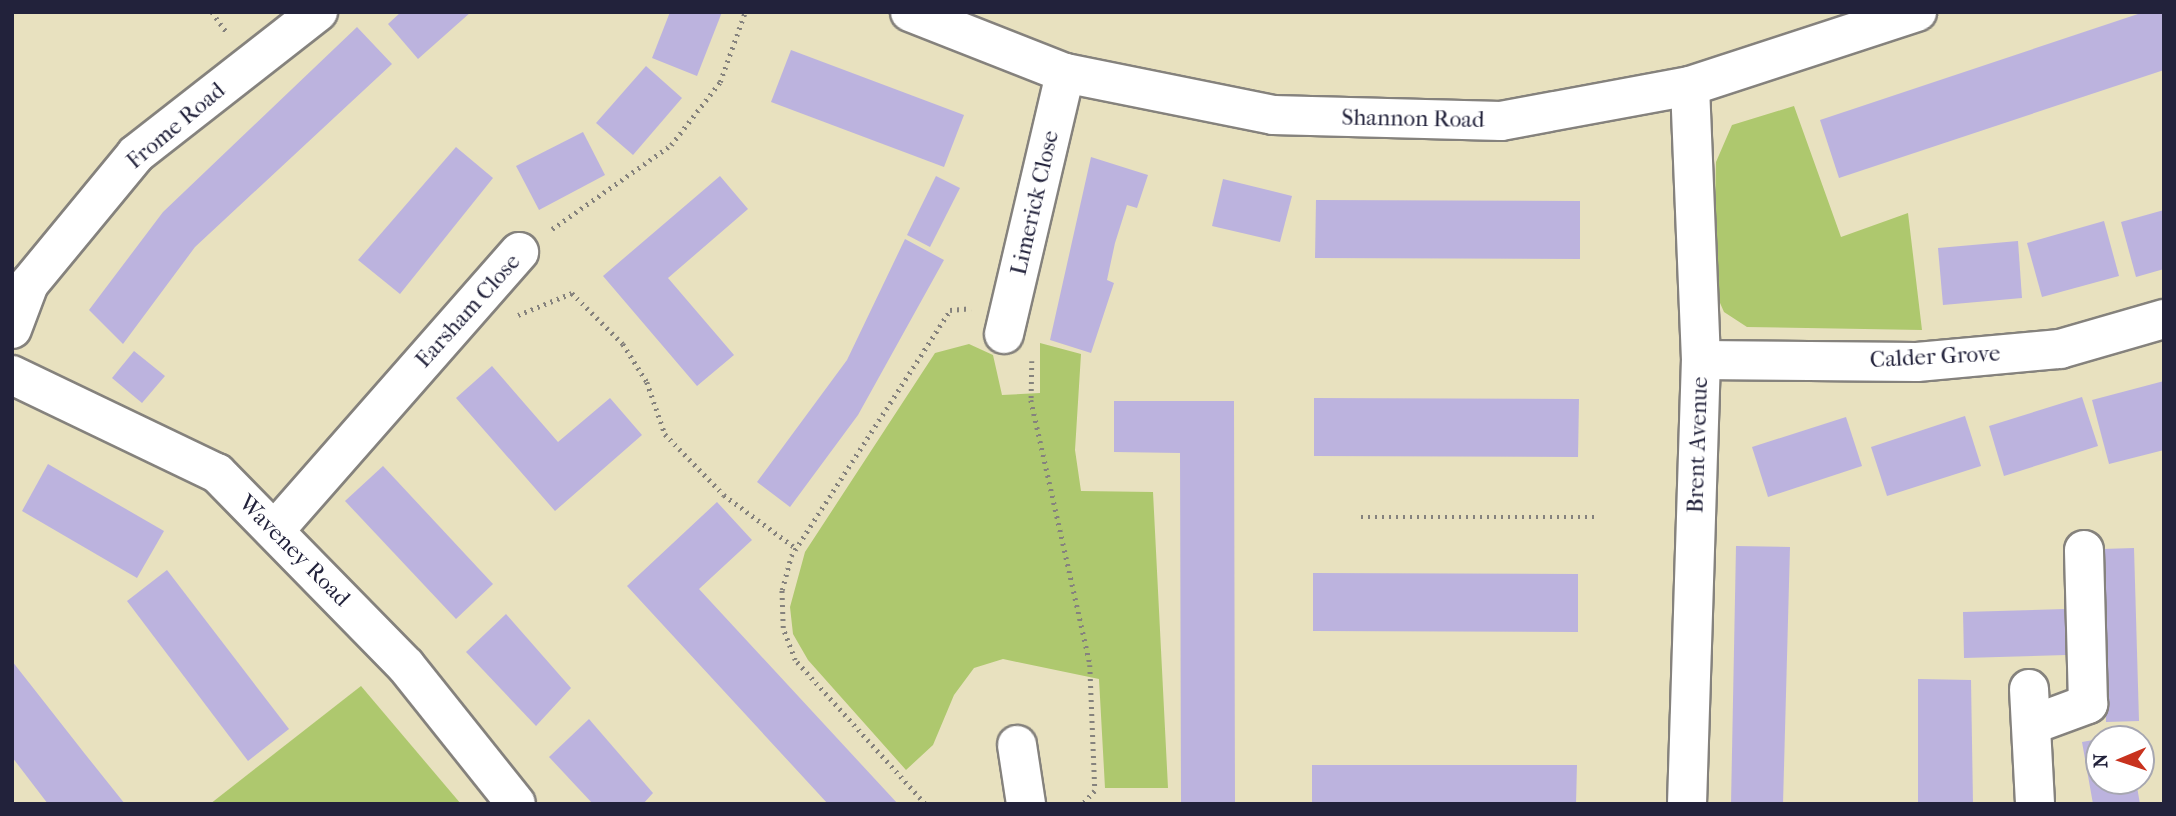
<!DOCTYPE html>
<style>
body{margin:0}
#map{position:relative;width:2176px;height:816px;overflow:hidden;background:#e8e1bf;font-family:"IM FELL French Canon",serif}
div>[style]{position:absolute}
[style*='--x']{left:calc(var(--x)*1px);top:calc(var(--y)*1px);width:calc(var(--w)*1px);rotate:calc(var(--a)*1deg)}
.green>*{inset:0;background:#aec86e}
.building>*{inset:0;background:#bcb3de}
.path>*{height:4.5px;margin-top:-2.25px;transform-origin:0;background:repeating-linear-gradient(90deg,#85827d 0 2px,transparent 0 7px)}
.roads{filter:drop-shadow(2px 0 #85827d) drop-shadow(-2px 0 #85827d) drop-shadow(0 2px #85827d) drop-shadow(0 -2px #85827d)}
.minor>*{height:38px;margin:-19px;padding:0 19px;transform-origin:19px;border-radius:19px;background:#fff}
span{translate:-50% -50%;white-space:nowrap;text-align:center;line-height:1.15;-webkit-text-stroke:6px #fff;paint-order:stroke}
.street-label{font-size:23px;color:#22223b}
.frame{position:absolute;inset:0;border:14px solid #22223b;pointer-events:none}
.north{position:absolute;left:2085px;top:725px;width:70px;height:70px;box-sizing:border-box;background:#fff;border:2px solid #a7a7b1;border-radius:50%;rotate:268deg;font-size:19px;font-weight:700;line-height:28px;text-align:center;color:#22223b}
.north::after{content:'';display:block;margin:auto;width:24px;height:32px;background:#c8321e;clip-path:polygon(50% 0,100% 100%,50% 72%,0 100%)}
</style>
<div id="map">
<div class="green">
<div style="clip-path:polygon(1794px 106px,1841px 237px,1908px 213px,1922px 330px,1747px 327px,1724px 312px,1713px 287px,1716px 162px,1732px 125px)"></div>
<div style="clip-path:polygon(1040px 343px,1081px 354px,1075px 450px,1081px 491px,1153px 492px,1168px 788px,1105px 788px,1099px 679px,1003px 659px,974px 668px,954px 695px,933px 745px,906px 770px,808px 660px,793px 634px,790px 607px,805px 552px,935px 353px,969px 344px,993px 355px,1002px 395px,1040px 393px)"></div>
<div style="clip-path:polygon(361px 686px,461px 804px,210px 804px)"></div>
</div>
<div class="building">
<div style="clip-path:polygon(401px 12px,471px 12px,418px 59px,388px 24px)"></div>
<div style="clip-path:polygon(670px 12px,722px 12px,697px 76px,652px 58px)"></div>
<div style="clip-path:polygon(2144px 12px,2164px 12px,2164px 70px,1839px 178px,1820px 120px)"></div>
<div style="clip-path:polygon(357px 27px,392px 64px,195px 247px,123px 344px,89px 310px,163px 212px)"></div>
<div style="clip-path:polygon(791px 50px,964px 115px,944px 167px,771px 102px)"></div>
<div style="clip-path:polygon(646px 66px,682px 98px,633px 155px,596px 123px)"></div>
<div style="clip-path:polygon(583px 132px,605px 175px,539px 210px,516px 166px)"></div>
<div style="clip-path:polygon(456px 147px,493px 178px,400px 294px,358px 260px)"></div>
<div style="clip-path:polygon(1091px 157px,1148px 175px,1137px 208px,1127px 205px,1115px 243px,1107px 280px,1114px 283px,1091px 353px,1050px 340px)"></div>
<div style="clip-path:polygon(720px 176px,748px 209px,668px 278px,734px 355px,697px 386px,603px 276px)"></div>
<div style="clip-path:polygon(936px 176px,960px 188px,930px 247px,907px 235px)"></div>
<div style="clip-path:polygon(1223px 179px,1292px 196px,1280px 242px,1212px 226px)"></div>
<div style="clip-path:polygon(1316px 200px,1580px 201px,1580px 259px,1315px 258px)"></div>
<div style="clip-path:polygon(2164px 210px,2164px 269px,2136px 277px,2121px 222px)"></div>
<div style="clip-path:polygon(2104px 221px,2119px 276px,2042px 297px,2027px 243px)"></div>
<div style="clip-path:polygon(905px 239px,944px 260px,858px 415px,790px 507px,757px 482px,847px 360px)"></div>
<div style="clip-path:polygon(2018px 241px,2022px 298px,1943px 305px,1938px 248px)"></div>
<div style="clip-path:polygon(134px 351px,165px 376px,142px 403px,112px 378px)"></div>
<div style="clip-path:polygon(492px 366px,558px 442px,610px 398px,642px 435px,555px 511px,456px 398px)"></div>
<div style="clip-path:polygon(2164px 381px,2164px 450px,2109px 464px,2092px 400px)"></div>
<div style="clip-path:polygon(2082px 397px,2098px 446px,2004px 476px,1989px 426px)"></div>
<div style="clip-path:polygon(1314px 398px,1579px 399px,1578px 457px,1314px 456px)"></div>
<div style="clip-path:polygon(1114px 401px,1234px 401px,1235px 804px,1181px 804px,1180px 453px,1114px 452px)"></div>
<div style="clip-path:polygon(1965px 416px,1981px 466px,1887px 496px,1871px 447px)"></div>
<div style="clip-path:polygon(1846px 417px,1862px 466px,1768px 497px,1752px 447px)"></div>
<div style="clip-path:polygon(48px 464px,164px 531px,137px 578px,22px 511px)"></div>
<div style="clip-path:polygon(383px 466px,493px 584px,456px 619px,345px 501px)"></div>
<div style="clip-path:polygon(717px 502px,752px 540px,699px 589px,898px 804px,828px 804px,627px 586px)"></div>
<div style="clip-path:polygon(1736px 546px,1790px 547px,1783px 804px,1731px 804px)"></div>
<div style="clip-path:polygon(2134px 548px,2139px 721px,2106px 722px,2102px 549px)"></div>
<div style="clip-path:polygon(167px 570px,289px 729px,248px 761px,127px 601px)"></div>
<div style="clip-path:polygon(1313px 573px,1578px 574px,1578px 632px,1313px 631px)"></div>
<div style="clip-path:polygon(2065px 609px,2066px 655px,1964px 658px,1963px 612px)"></div>
<div style="clip-path:polygon(506px 614px,571px 688px,536px 726px,466px 652px)"></div>
<div style="clip-path:polygon(12px 661px,85px 754px,125px 804px,48px 804px,12px 757px)"></div>
<div style="clip-path:polygon(1918px 679px,1971px 680px,1973px 804px,1918px 804px)"></div>
<div style="clip-path:polygon(589px 719px,653px 793px,643px 804px,593px 804px,549px 757px)"></div>
<div style="clip-path:polygon(2127px 733px,2128px 739px,2105px 739px,2105px 738px)"></div>
<div style="clip-path:polygon(2099px 739px,2099px 781px,2136px 781px,2140px 804px,2093px 804px,2082px 742px)"></div>
<div style="clip-path:polygon(1312px 765px,1577px 765px,1576px 804px,1312px 804px)"></div>
</div>
<div class="path">
<div style="--x:212;--y:12;--w:26;--a:54"></div>
<div style="--x:552;--y:229;--w:146;--a:-35.2"></div>
<div style="--x:671;--y:145;--w:80;--a:-52.1"></div>
<div style="--x:720;--y:82;--w:74;--a:-70.3"></div>
<div style="--x:518;--y:315;--w:58;--a:-22.2"></div>
<div style="--x:572;--y:293;--w:72;--a:45"></div>
<div style="--x:623;--y:344;--w:45;--a:57.7"></div>
<div style="--x:647;--y:382;--w:55;--a:70.9"></div>
<div style="--x:665;--y:434;--w:85;--a:46"></div>
<div style="--x:724;--y:495;--w:91;--a:36.5"></div>
<div style="--x:1032;--y:361;--w:39;--a:91"></div>
<div style="--x:1031;--y:400;--w:271;--a:77.4"></div>
<div style="--x:1090;--y:665;--w:126;--a:87.7"></div>
<div style="--x:1095;--y:791;--w:18;--a:133"></div>
<div style="--x:1361;--y:517;--w:237;--a:0"></div>
<div style="--x:925;--y:804;--w:194;--a:-132.1"></div>
<div style="--x:795;--y:660;--w:34;--a:-111"></div>
<div style="--x:783;--y:628;--w:38;--a:-92"></div>
<div style="--x:782;--y:590;--w:35;--a:-75"></div>
<div style="--x:791;--y:556;--w:293;--a:-57.1"></div>
<div style="--x:950;--y:310;--w:21;--a:-5"></div>
</div>
<div class="roads">
<div class="minor">
<div style="--x:910;--y:12;--w:167;--a:21.5"></div>
<div style="--x:1065;--y:73;--w:212;--a:11.4"></div>
<div style="--x:1273;--y:115;--w:228;--a:1.5"></div>
<div style="--x:1501;--y:121;--w:192;--a:-10.5"></div>
<div style="--x:1690;--y:86;--w:239;--a:-18.1"></div>
<div style="--x:12;--y:329;--w:48;--a:-69.3"></div>
<div style="--x:29;--y:284;--w:168;--a:-50.5"></div>
<div style="--x:136;--y:154;--w:231;--a:-38"></div>
<div style="--x:1004;--y:334;--w:268;--a:-76.8"></div>
<div style="--x:1701;--y:360;--w:216;--a:0.5"></div>
<div style="--x:1917;--y:362;--w:144;--a:-5.2"></div>
<div style="--x:2060;--y:349;--w:108;--a:-16.1"></div>
<div style="--x:12;--y:375;--w:227;--a:25.6"></div>
<div style="--x:217;--y:473;--w:270;--a:45.6"></div>
<div style="--x:406;--y:666;--w:176;--a:51.4"></div>
<div style="--x:275;--y:530;--w:370;--a:-48.7"></div>
<div style="--x:2029;--y:689;--w:115;--a:87"></div>
<div style="--x:2034;--y:724;--w:58;--a:-20.3"></div>
<div style="--x:2088;--y:704;--w:154;--a:-91.5"></div>
<div style="--x:1017;--y:745;--w:60;--a:81.3"></div>
<div style="--x:1687;--y:804;--w:444;--a:-88.2"></div>
<div style="--x:1701;--y:360;--w:274;--a:-92.3"></div>
</div>
</div>
<div class="street-label">
<span style="left:1413px;top:119px;rotate:1deg">Shannon Road</span>
<span style="left:176px;top:126px;rotate:-40deg">Frome Road</span>
<span style="left:1035px;top:203px;rotate:-77deg">Limerick Close</span>
<span style="left:468px;top:311px;rotate:-48deg">Earsham Close</span>
<span style="left:1935px;top:357px;rotate:-3deg">Calder Grove</span>
<span style="left:1698px;top:445px;rotate:-88deg">Brent Avenue</span>
<span style="left:294px;top:551px;rotate:45deg">Waveney Road</span>
</div>
<div class="frame"></div>
<div class="north">N</div>
</div>
